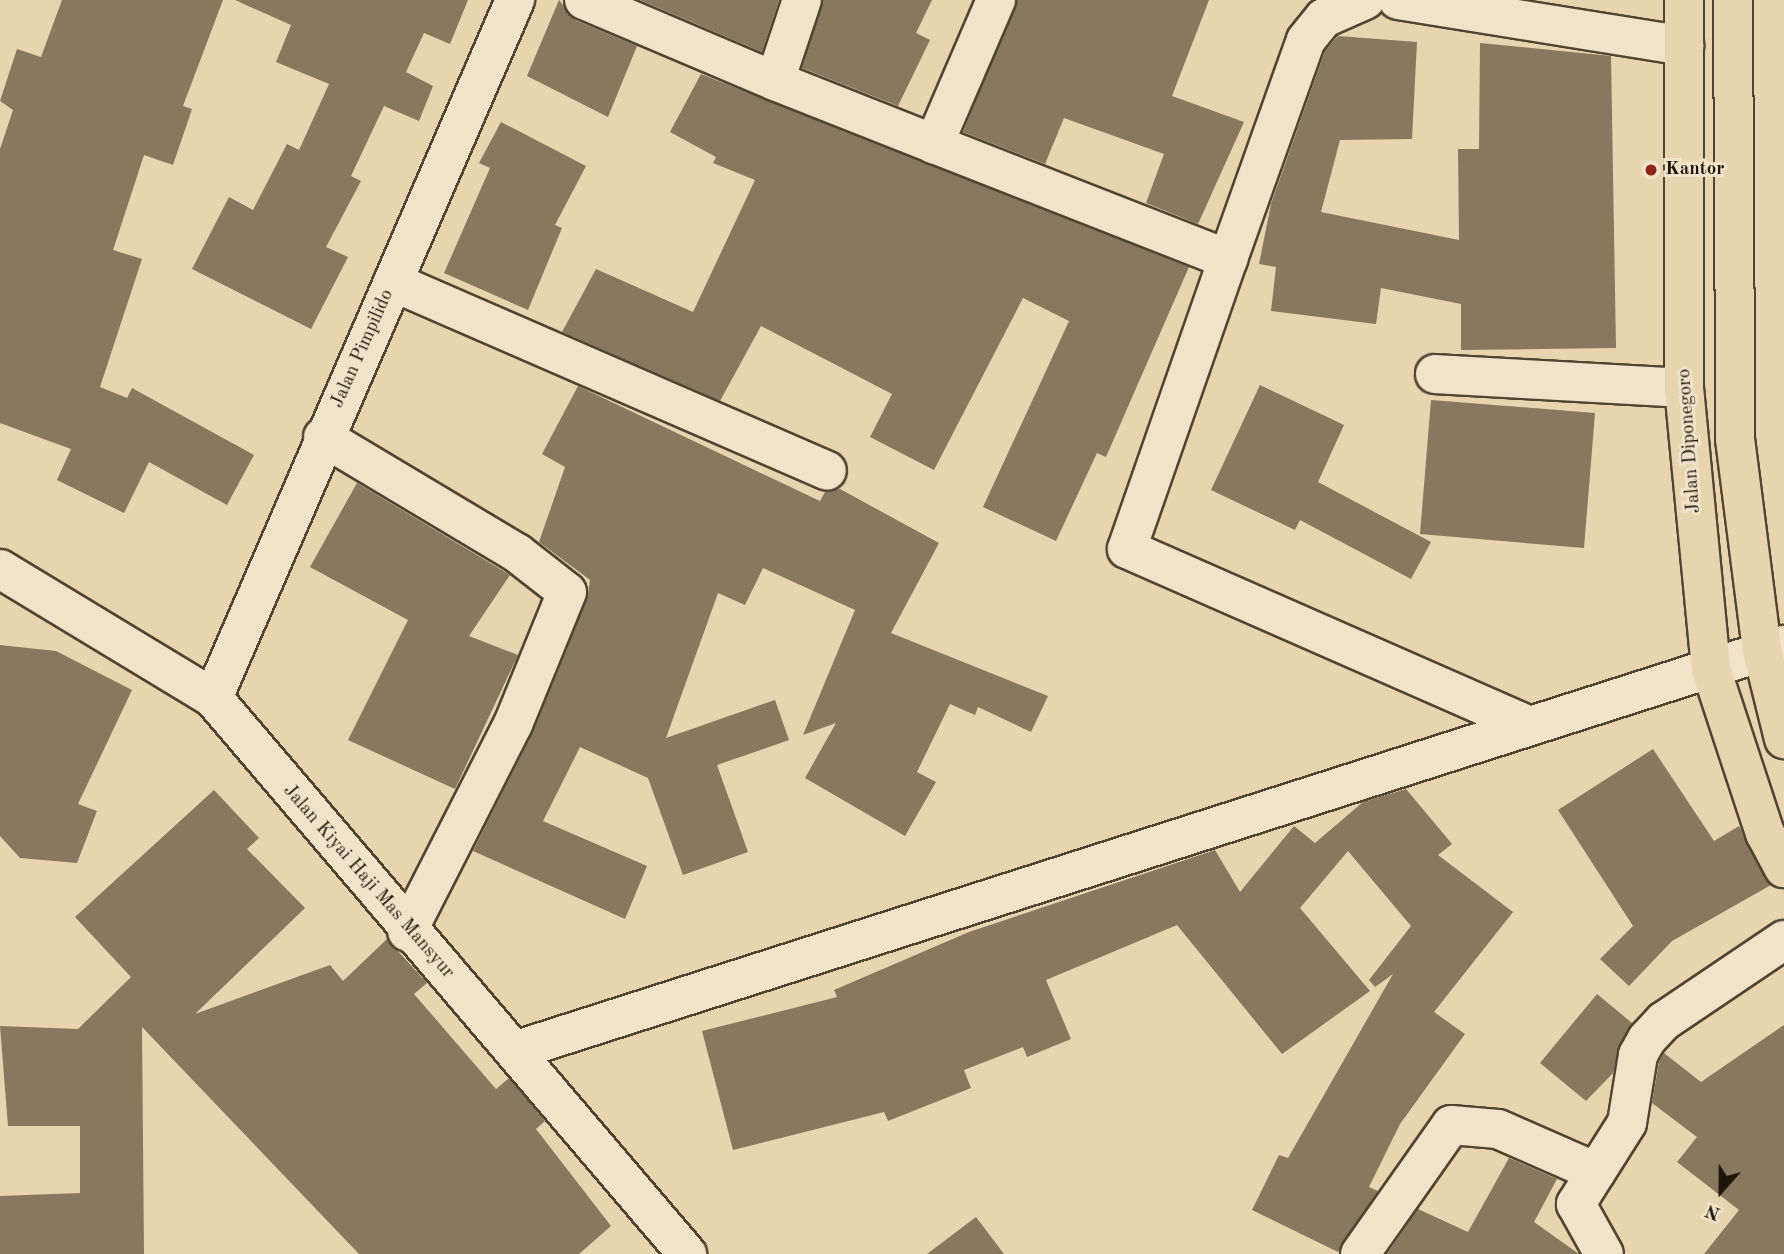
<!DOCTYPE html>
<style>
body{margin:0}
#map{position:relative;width:1784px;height:1254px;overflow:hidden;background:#e8d4ae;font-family:"Old Standard TT",serif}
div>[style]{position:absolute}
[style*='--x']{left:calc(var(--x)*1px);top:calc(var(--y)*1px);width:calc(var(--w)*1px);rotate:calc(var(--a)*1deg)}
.building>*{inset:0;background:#87785f}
.roads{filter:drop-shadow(2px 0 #504532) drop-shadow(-2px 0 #504532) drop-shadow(0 2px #504532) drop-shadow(0 -2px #504532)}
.minor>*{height:38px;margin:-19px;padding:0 19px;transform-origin:19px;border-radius:19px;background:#f0e3ca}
.trunk>*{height:38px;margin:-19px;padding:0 19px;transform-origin:19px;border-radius:19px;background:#e8d4ae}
.dots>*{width:19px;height:19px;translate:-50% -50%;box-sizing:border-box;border:4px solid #f0e3ca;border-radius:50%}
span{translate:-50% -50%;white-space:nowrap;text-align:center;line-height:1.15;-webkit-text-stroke:6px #f0e3ca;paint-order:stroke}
.poi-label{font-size:19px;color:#1d1509;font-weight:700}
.left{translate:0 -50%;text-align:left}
.street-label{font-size:19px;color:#1d1509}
.north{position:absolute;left:1686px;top:1156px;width:70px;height:70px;-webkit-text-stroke:5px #f0e3ca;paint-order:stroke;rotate:201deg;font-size:19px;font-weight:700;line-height:28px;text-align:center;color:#1d1509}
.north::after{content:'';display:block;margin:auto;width:24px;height:32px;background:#1d1509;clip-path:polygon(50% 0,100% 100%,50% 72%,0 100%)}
</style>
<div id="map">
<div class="building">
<div style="clip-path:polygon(62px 0,223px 0,183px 106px,192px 109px,173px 165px,144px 155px,113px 250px,142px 259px,100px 387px,127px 398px,132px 388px,254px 455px,227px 505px,149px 462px,124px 513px,57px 480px,71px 449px,0 423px,0 149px,13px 110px,0 101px,17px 49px,41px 57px)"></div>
<div style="clip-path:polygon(235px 0,468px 0,450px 44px,424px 33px,406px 72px,433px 86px,419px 121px,384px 106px,351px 176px,361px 181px,326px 247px,348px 257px,311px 329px,192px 269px,229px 197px,253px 210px,287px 144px,299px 150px,329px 84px,276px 62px,291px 25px)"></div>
<div style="clip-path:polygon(559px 0,575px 20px,637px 46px,608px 117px,527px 76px)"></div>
<div style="clip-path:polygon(640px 0,779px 0,762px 52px)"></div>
<div style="clip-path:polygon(823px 0,932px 0,916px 33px,930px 40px,898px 106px,802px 68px)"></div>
<div style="clip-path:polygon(1017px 0,1209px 0,1172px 96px,1244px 122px,1198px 224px,1146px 203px,1164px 154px,1064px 118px,1045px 164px,963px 132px)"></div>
<div style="clip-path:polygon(1338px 36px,1417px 42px,1412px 139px,1340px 140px,1321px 212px,1459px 240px,1458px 149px,1479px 149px,1480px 43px,1611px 56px,1616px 348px,1461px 350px,1461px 304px,1381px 288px,1376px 324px,1271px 311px,1276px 267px,1259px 264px,1271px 204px,1325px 51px)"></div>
<div style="clip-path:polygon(701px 74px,1189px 267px,1106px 457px,1097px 453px,1056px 541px,983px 507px,1069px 321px,1023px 298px,934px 470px,870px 437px,892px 394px,761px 326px,720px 401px,562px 332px,596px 269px,693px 312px,755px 180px,713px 163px,716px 157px,670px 132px)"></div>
<div style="clip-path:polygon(501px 122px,586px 166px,555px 225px,562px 228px,528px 310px,444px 273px,490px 168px,479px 163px)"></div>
<div style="clip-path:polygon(1260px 385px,1344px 425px,1318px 482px,1431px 542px,1411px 579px,1300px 520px,1295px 530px,1211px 490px)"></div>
<div style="clip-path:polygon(578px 386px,820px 501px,825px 492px,840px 489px,939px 543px,891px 633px,1048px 696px,1031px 732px,978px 707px,975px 715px,950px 704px,917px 772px,936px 782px,905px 836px,805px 778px,836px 723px,803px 735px,855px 610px,763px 568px,745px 605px,718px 593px,666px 738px,775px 700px,789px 740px,717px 765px,748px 852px,683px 875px,648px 778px,580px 747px,543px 821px,647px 866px,625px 919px,473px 851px,533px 732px,587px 599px,590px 580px,539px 542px,565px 467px,542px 454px)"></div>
<div style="clip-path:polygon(1431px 400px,1595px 413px,1584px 548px,1420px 534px)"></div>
<div style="clip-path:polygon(357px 483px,510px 575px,469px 636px,518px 655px,455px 789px,348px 740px,408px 620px,310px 567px)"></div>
<div style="clip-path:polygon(0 645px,56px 651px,132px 690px,78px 804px,97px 811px,77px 863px,20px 858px,0 836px)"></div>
<div style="clip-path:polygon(1653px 749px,1714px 841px,1739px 826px,1771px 885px,1672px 941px,1629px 986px,1600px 959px,1633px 926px,1558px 810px)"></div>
<div style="clip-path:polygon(1406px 789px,1452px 844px,1438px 855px,1513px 912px,1434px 1012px,1465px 1034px,1400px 1124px,1369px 1187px,1378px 1191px,1338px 1252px,1252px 1210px,1279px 1155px,1288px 1158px,1393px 974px,1375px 987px,1369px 980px,1411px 926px,1348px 851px,1300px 908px,1370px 991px,1282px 1054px,1177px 925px,1046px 980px,1071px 1039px,1027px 1057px,1023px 1047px,964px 1070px,971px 1088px,888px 1121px,884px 1112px,733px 1150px,702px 1031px,837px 997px,834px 990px,969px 932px,1215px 850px,1240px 892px,1294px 826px,1315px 843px,1363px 802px)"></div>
<div style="clip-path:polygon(214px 790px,259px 838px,247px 849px,305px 908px,195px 1014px,330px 965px,343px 981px,387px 939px,427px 983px,414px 994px,496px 1089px,509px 1078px,545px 1121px,536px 1129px,611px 1226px,579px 1254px,359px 1254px,142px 1027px,144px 1254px,0 1254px,0 1196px,80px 1193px,80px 1126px,8px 1126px,0 1026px,78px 1029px,131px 977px,75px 917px)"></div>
<div style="clip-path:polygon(1597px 994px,1632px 1023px,1613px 1073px,1586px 1101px,1540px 1063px)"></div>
<div style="clip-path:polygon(1784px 1025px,1784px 1254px,1704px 1254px,1739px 1210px,1677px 1162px,1697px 1137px,1652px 1103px,1659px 1062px,1664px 1053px,1701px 1082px)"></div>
<div style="clip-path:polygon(1509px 1158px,1557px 1179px,1534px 1222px,1579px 1254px,1387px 1254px,1418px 1209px,1468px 1232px)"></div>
<div style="clip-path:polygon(976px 1217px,1004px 1254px,927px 1254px)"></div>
</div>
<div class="roads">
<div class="minor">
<div style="--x:584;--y:0;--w:207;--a:23"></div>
<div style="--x:775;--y:81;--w:85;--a:-71.6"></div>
<div style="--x:996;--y:0;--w:157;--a:113.3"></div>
<div style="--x:934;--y:144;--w:316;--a:21.4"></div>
<div style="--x:1228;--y:259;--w:232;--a:-70.4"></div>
<div style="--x:1306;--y:40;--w:28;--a:-51"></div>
<div style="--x:1324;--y:18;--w:45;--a:-23.7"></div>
<div style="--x:1398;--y:0;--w:290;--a:9.1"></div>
<div style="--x:775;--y:81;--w:171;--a:21.6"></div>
<div style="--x:1228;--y:259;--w:307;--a:109.2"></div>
<div style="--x:1127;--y:549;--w:437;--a:23.7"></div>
<div style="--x:393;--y:282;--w:473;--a:23.5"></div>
<div style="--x:1435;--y:374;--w:249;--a:3.2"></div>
<div style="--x:323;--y:437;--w:226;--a:30.9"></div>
<div style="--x:517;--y:553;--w:63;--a:38"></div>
<div style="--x:567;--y:592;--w:143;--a:112.2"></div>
<div style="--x:513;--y:724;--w:233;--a:117"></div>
<div style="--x:0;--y:569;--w:249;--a:31.2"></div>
<div style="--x:213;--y:698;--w:731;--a:49.55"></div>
<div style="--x:213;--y:698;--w:761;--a:-66.6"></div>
<div style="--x:517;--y:1050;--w:1330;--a:-17.73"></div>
<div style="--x:1596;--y:1172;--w:38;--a:122"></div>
<div style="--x:1576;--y:1204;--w:57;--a:60.8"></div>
<div style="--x:1360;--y:1254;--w:158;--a:-54.8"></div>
<div style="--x:1451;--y:1125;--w:47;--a:4.9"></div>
<div style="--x:1498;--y:1129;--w:107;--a:23.7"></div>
<div style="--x:1596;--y:1172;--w:58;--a:-57.7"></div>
<div style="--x:1627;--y:1123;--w:69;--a:-80.8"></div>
<div style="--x:1638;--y:1055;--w:18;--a:-61"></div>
<div style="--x:1647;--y:1039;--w:25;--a:-47"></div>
<div style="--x:1664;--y:1021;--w:145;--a:-34"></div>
</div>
<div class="trunk">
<div style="--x:1684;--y:0;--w:388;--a:90"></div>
<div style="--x:1684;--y:388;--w:282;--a:84.5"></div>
<div style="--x:1711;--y:669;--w:173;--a:71.8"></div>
<div style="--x:1765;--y:833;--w:40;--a:62"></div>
<div style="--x:1733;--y:0;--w:439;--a:89.7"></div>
<div style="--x:1735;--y:439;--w:213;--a:82.7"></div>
<div style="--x:1762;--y:650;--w:92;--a:76.1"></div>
</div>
</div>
<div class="dots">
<div style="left:1651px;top:170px;background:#8f2418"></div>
</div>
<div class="poi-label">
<span class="left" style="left:1665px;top:170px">Kantor</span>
</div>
<div class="street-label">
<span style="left:363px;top:349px;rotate:-66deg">Jalan Pimpilido</span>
<span style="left:1690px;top:441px;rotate:-94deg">Jalan Diponegoro</span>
<span style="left:368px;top:882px;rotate:49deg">Jalan Kiyai Haji Mas Mansyur</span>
</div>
<div class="north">N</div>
</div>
